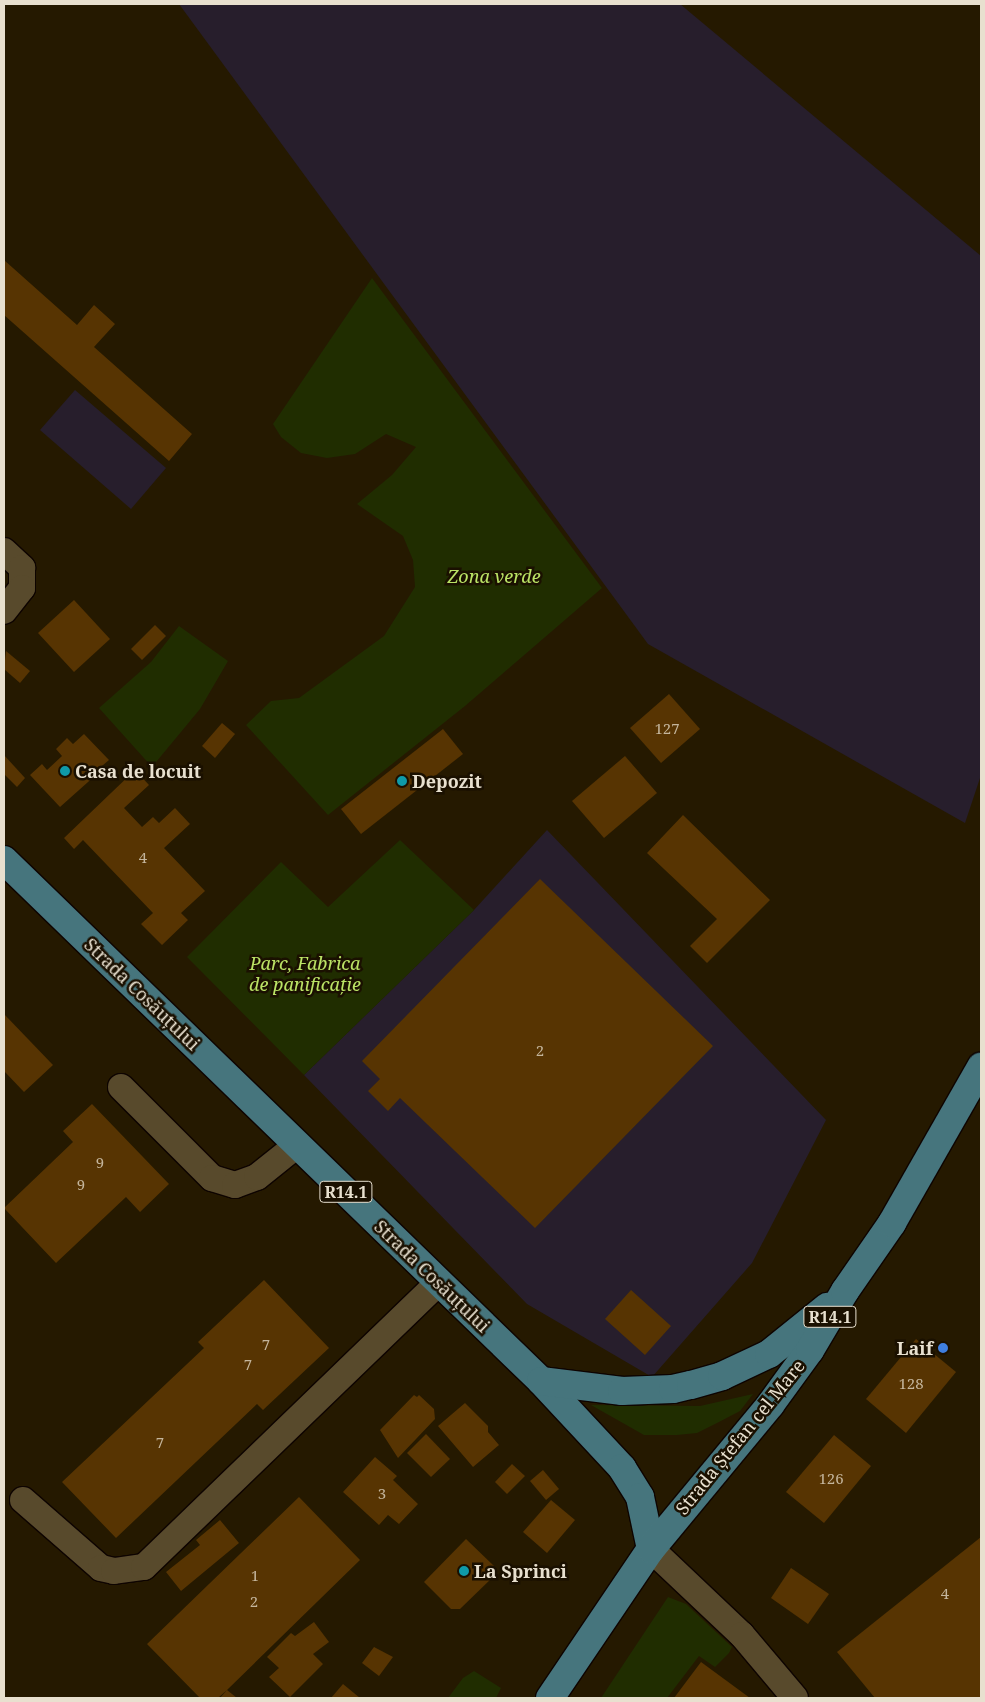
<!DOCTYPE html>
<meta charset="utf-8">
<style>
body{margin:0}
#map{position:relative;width:985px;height:1702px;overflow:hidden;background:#251900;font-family:"Noto Serif",serif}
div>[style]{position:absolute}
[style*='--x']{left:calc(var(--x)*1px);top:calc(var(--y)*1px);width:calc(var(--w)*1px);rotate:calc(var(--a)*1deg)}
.industrial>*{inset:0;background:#271e2c}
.green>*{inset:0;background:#202d00}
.building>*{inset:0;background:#573402}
.roads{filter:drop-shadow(1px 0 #0e0400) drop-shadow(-1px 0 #0e0400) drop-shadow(0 1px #0e0400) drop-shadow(0 -1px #0e0400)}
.minor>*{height:26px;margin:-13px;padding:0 13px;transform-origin:13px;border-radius:13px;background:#584a2c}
.major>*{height:28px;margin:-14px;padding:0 14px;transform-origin:14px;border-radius:14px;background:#46757d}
.dots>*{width:14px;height:14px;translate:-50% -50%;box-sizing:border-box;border:2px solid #1a1000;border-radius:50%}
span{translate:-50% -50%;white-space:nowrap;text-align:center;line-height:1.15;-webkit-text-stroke:5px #1a1000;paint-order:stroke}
.number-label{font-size:15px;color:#c4b59c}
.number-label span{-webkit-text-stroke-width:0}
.shield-label span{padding:1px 4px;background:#1a1000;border:1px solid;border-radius:4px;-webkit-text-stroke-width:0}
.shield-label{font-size:16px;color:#e8e0cf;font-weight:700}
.park-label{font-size:18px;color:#bbe365;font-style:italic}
.poi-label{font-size:18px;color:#e8e0cf;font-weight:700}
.left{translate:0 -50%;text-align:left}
.right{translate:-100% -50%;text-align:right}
.street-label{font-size:18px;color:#e8e0cf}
.frame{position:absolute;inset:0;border:5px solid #e8e0cf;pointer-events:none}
</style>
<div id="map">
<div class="industrial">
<div style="clip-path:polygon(179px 4px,680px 4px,981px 256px,981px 775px,965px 823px,648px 644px)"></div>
<div style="clip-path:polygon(75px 390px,166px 468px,131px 509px,40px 430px)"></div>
<div style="clip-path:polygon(547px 830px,826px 1120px,752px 1263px,652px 1377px,527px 1304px,304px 1075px,474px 910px)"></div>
</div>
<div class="green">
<div style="clip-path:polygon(372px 278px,602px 588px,465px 706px,328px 815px,246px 725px,271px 701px,299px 698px,384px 636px,415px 587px,413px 560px,403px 536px,357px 504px,392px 475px,416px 447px,386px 434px,355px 454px,327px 458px,301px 453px,281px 437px,273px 424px)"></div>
<div style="clip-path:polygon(179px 626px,228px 661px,200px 709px,152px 767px,99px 708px,151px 662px)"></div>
<div style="clip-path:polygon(400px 840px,474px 910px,304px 1075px,187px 957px,281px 862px,328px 907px)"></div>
<div style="clip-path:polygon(753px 1394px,740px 1411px,719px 1422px,697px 1433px,677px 1435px,644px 1435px,591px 1405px,700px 1406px)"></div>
<div style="clip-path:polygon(668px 1597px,686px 1604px,732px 1647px,729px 1653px,715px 1667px,699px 1656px,667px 1698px,601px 1698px)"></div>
<div style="clip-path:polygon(474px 1671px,501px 1688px,496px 1698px,448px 1698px,463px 1678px)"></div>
</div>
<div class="building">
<div style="clip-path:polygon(4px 260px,77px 325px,94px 305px,115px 324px,94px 347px,192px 434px,169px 461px,4px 315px)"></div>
<div style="clip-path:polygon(74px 600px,110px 639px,74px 672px,38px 633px)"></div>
<div style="clip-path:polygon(155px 625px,166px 636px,142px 660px,131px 649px)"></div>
<div style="clip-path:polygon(6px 651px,30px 671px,20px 683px,4px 669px)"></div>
<div style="clip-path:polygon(669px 694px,700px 729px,661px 763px,630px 728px)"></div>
<div style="clip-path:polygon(222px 723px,235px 734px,215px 758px,202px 746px)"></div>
<div style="clip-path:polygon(443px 729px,463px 754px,361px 834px,341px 809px)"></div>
<div style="clip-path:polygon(84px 734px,109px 760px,95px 772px,97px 774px,60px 807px,30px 775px,42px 764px,47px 770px,62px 756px,56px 749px,67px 738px,73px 744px)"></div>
<div style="clip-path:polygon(4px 755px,25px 778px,17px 787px,4px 774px)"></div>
<div style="clip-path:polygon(625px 756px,657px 793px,604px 838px,572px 801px)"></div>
<div style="clip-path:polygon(135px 770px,149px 785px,124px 808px,142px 827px,153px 817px,159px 823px,175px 808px,190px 824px,164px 848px,205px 891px,181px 913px,188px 920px,162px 945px,141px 924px,153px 913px,83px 840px,74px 849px,64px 838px)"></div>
<div style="clip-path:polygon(683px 815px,770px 900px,707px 963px,690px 946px,717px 919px,647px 853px)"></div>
<div style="clip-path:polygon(540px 879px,713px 1046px,535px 1228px,400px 1098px,388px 1111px,368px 1091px,380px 1079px,362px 1061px)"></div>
<div style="clip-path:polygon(4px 1014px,53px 1065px,24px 1092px,4px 1071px)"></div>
<div style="clip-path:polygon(92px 1104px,169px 1184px,140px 1212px,126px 1197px,56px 1263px,4px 1208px,73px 1142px,63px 1131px)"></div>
<div style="clip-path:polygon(264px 1280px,329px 1348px,263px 1410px,257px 1404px,116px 1538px,62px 1482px,204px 1348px,198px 1342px)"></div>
<div style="clip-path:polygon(631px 1290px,671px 1326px,645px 1355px,605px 1319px)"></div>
<div style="clip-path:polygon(916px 1339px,956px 1372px,906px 1433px,866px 1399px)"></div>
<div style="clip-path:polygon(414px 1395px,417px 1397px,419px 1395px,434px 1409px,435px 1419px,398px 1458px,380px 1430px)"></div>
<div style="clip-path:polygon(465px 1403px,488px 1426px,488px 1432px,499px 1445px,473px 1467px,438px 1426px)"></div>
<div style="clip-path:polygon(426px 1434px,450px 1459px,431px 1477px,407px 1453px)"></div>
<div style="clip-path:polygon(834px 1435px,871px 1466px,824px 1523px,786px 1492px)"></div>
<div style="clip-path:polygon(375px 1457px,397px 1476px,393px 1480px,418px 1504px,399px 1524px,388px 1515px,379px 1525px,343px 1492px)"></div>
<div style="clip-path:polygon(512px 1464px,525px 1476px,507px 1494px,495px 1482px)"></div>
<div style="clip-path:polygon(543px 1470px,559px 1489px,546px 1500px,530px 1481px)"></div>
<div style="clip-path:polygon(299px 1497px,360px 1560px,227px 1690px,237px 1698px,220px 1698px,227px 1690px,218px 1698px,200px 1698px,147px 1644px)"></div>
<div style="clip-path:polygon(551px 1500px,575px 1520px,547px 1553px,523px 1532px)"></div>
<div style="clip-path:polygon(220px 1520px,239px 1543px,181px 1591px,166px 1572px,200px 1545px,196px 1540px)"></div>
<div style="clip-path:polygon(981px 1537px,981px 1698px,875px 1698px,837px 1652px)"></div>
<div style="clip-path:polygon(466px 1539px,494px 1566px,494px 1576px,460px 1609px,451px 1609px,424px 1582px)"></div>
<div style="clip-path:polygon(791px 1568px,829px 1594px,808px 1624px,771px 1598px)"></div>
<div style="clip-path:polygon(314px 1622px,329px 1642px,313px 1654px,323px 1664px,290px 1697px,269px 1677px,279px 1668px,267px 1657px,291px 1633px,295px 1636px)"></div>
<div style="clip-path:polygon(374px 1647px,393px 1657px,379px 1676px,362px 1663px)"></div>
<div style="clip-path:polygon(701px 1662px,750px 1698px,674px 1698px)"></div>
<div style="clip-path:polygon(343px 1684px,360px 1698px,331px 1698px)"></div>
</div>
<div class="roads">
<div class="minor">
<div style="--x:4;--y:551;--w:25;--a:43"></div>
<div style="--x:22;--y:568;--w:20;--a:90"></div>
<div style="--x:22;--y:588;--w:29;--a:128"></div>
<div style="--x:121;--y:1087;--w:129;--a:45"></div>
<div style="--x:212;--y:1178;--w:24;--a:17"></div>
<div style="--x:235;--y:1185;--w:23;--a:-20"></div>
<div style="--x:257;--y:1177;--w:51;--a:-38.7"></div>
<div style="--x:23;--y:1500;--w:103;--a:41.1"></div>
<div style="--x:101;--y:1568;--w:13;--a:13"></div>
<div style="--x:114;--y:1571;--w:30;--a:-8"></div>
<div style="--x:144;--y:1567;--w:410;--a:-44"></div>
<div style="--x:651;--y:1549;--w:125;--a:43.4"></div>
<div style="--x:742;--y:1635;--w:82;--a:49.9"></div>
</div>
<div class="major">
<div style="--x:4;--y:860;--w:748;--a:44.13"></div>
<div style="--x:541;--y:1381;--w:119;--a:47"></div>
<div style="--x:622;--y:1468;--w:34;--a:58"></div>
<div style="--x:640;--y:1497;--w:53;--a:78.1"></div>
<div style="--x:541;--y:1381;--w:82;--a:7"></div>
<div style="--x:622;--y:1391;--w:51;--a:-2.2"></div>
<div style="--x:673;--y:1389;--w:18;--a:-13"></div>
<div style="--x:691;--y:1385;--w:32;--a:-16"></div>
<div style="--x:722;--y:1376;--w:52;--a:-25.1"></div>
<div style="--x:769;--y:1354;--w:75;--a:-39"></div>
<div style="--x:550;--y:1698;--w:180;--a:-55.9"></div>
<div style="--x:651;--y:1549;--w:187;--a:-50.4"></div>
<div style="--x:770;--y:1405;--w:68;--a:-54"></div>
<div style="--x:810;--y:1350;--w:69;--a:-59.3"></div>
<div style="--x:845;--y:1291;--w:83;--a:-55.3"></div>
<div style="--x:892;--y:1223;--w:180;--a:-60.3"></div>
</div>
</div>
<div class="dots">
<div style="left:65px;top:771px;background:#0f9aa8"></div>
<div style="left:402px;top:781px;background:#0f9aa8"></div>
<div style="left:943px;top:1348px;background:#3f7fe0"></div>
<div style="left:464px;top:1571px;background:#0f9aa8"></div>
</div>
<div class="number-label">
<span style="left:667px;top:729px">127</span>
<span style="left:143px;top:858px">4</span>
<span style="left:540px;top:1051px">2</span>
<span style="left:100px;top:1163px">9</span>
<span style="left:81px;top:1185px">9</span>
<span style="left:266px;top:1345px">7</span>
<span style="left:248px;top:1365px">7</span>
<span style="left:911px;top:1384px">128</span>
<span style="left:160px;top:1443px">7</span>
<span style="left:831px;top:1479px">126</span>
<span style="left:382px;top:1494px">3</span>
<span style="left:255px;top:1576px">1</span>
<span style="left:945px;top:1594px">4</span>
<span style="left:254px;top:1602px">2</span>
</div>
<div class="shield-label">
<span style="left:346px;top:1192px">R14.1</span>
<span style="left:830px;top:1317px">R14.1</span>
</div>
<div class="park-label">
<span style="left:494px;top:576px">Zona verde</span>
<span style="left:305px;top:974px">Parc, Fabrica<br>de panificație</span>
</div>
<div class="poi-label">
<span class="left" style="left:75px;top:771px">Casa de locuit</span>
<span class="left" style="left:412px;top:781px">Depozit</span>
<span class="right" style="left:933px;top:1348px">Laif</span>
<span class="left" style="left:474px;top:1571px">La Sprinci</span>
</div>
<div class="street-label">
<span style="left:142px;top:994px;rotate:44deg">Strada Cosăuțului</span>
<span style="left:432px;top:1276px;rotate:44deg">Strada Cosăuțului</span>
<span style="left:740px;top:1437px;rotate:-51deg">Strada Ștefan cel Mare</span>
</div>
<div class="frame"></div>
</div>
